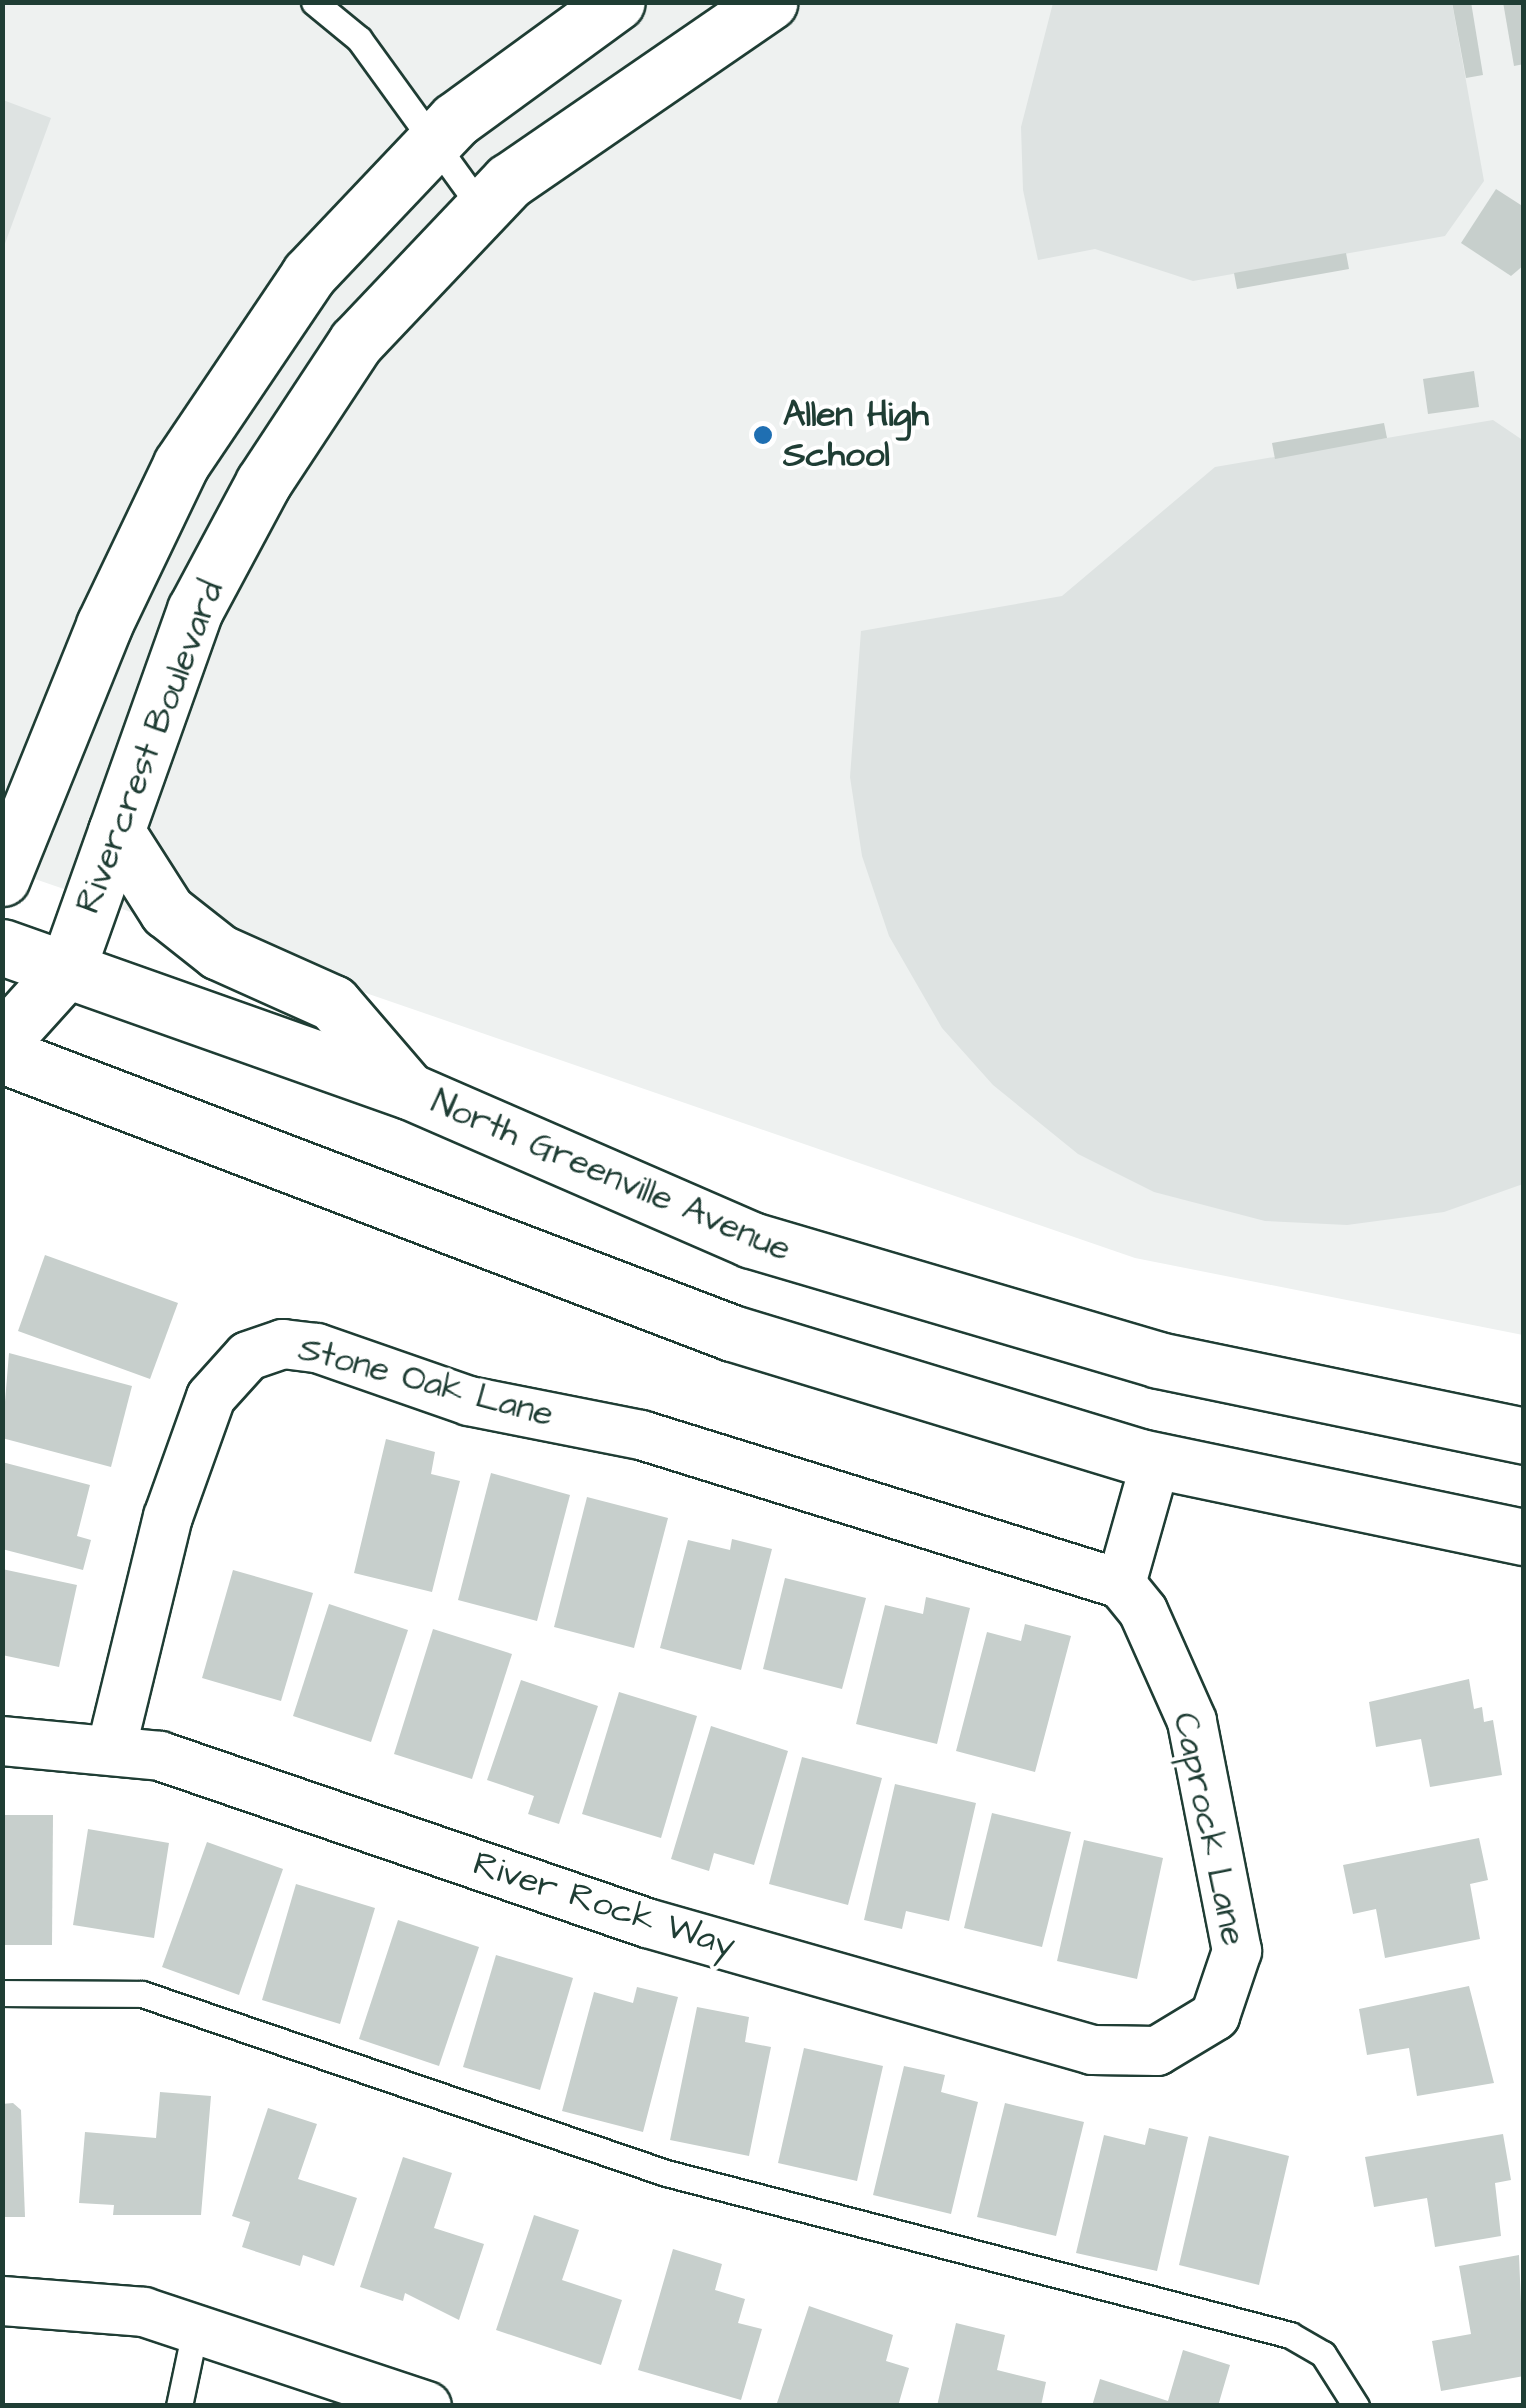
<!DOCTYPE html>
<style>
body{margin:0}
#map{position:relative;width:1526px;height:2408px;overflow:hidden;background:#fff;font-family:"Architects Daughter",sans-serif}
div>[style]{position:absolute}
[style*='--x']{left:calc(var(--x)*1px);top:calc(var(--y)*1px);width:calc(var(--w)*1px);rotate:calc(var(--a)*1deg)}
.built>*{inset:0;background:#eef1f0}
.green>*{inset:0;background:#dee3e2}
.building>*{inset:0;background:#c7cfcc}
.roads{filter:drop-shadow(2px 0 #1f3d34) drop-shadow(-2px 0 #1f3d34) drop-shadow(0 2px #1f3d34) drop-shadow(0 -2px #1f3d34)}
.lane>*{height:25px;margin:-12.5px;padding:0 12.5px;transform-origin:12.5px;border-radius:12.5px;background:#fff}
.street>*{height:48px;margin:-24px;padding:0 24px;transform-origin:24px;border-radius:24px;background:#fff}
.secondary>*{height:55px;margin:-27.5px;padding:0 27.5px;transform-origin:27.5px;border-radius:27.5px;background:#fff}
.dots>*{width:28px;height:28px;translate:-50% -50%;box-sizing:border-box;border:5px solid #fff;border-radius:50%}
span{translate:-50% -50%;white-space:nowrap;text-align:center;line-height:1.15;-webkit-text-stroke:8px #fff;paint-order:stroke}
.poi-label{font-size:35px;color:#1f3d34;font-weight:700}
.left{translate:0 -50%;text-align:left}
.street-label{font-size:35px;color:#1f3d34}
.frame{position:absolute;inset:0;border:5px solid #1f3d34;pointer-events:none}
</style>
<div id="map">
<div class="built">
<div style="clip-path:polygon(3px 3px,1523px 3px,1523px 1335px,1135px 1258px,3px 868px)"></div>
</div>
<div class="green">
<div style="clip-path:polygon(1053px 3px,1452px 3px,1484px 181px,1445px 236px,1193px 281px,1095px 249px,1038px 260px,1023px 190px,1021px 127px)"></div>
<div style="clip-path:polygon(3px 100px,51px 118px,3px 249px)"></div>
<div style="clip-path:polygon(1493px 420px,1524px 441px,1523px 1184px,1444px 1212px,1347px 1225px,1265px 1221px,1154px 1192px,1078px 1154px,993px 1085px,942px 1028px,889px 936px,862px 856px,850px 777px,861px 631px,1062px 596px,1215px 467px)"></div>
</div>
<div class="building">
<div style="clip-path:polygon(1452px 2px,1471px 2px,1483px 75px,1466px 78px)"></div>
<div style="clip-path:polygon(1503px 2px,1524px 2px,1524px 64px,1514px 66px)"></div>
<div style="clip-path:polygon(1496px 189px,1524px 207px,1524px 265px,1511px 276px,1461px 243px)"></div>
<div style="clip-path:polygon(1346px 253px,1349px 269px,1237px 289px,1234px 273px)"></div>
<div style="clip-path:polygon(1474px 371px,1479px 407px,1428px 414px,1423px 379px)"></div>
<div style="clip-path:polygon(1384px 423px,1387px 438px,1275px 459px,1272px 443px)"></div>
<div style="clip-path:polygon(45px 1255px,178px 1303px,150px 1379px,18px 1331px)"></div>
<div style="clip-path:polygon(9px 1353px,132px 1386px,111px 1467px,2px 1438px)"></div>
<div style="clip-path:polygon(386px 1439px,435px 1452px,431px 1474px,460px 1481px,432px 1592px,354px 1573px)"></div>
<div style="clip-path:polygon(2px 1462px,90px 1485px,77px 1536px,91px 1540px,83px 1570px,2px 1549px)"></div>
<div style="clip-path:polygon(491px 1473px,570px 1495px,537px 1621px,458px 1600px)"></div>
<div style="clip-path:polygon(587px 1497px,668px 1518px,634px 1648px,554px 1627px)"></div>
<div style="clip-path:polygon(732px 1539px,772px 1549px,741px 1670px,660px 1648px,688px 1540px,730px 1550px)"></div>
<div style="clip-path:polygon(2px 1569px,77px 1585px,59px 1667px,2px 1655px)"></div>
<div style="clip-path:polygon(233px 1570px,313px 1593px,281px 1701px,202px 1678px)"></div>
<div style="clip-path:polygon(785px 1578px,866px 1598px,842px 1689px,763px 1669px)"></div>
<div style="clip-path:polygon(926px 1597px,970px 1608px,937px 1744px,856px 1724px,885px 1605px,923px 1614px)"></div>
<div style="clip-path:polygon(329px 1604px,408px 1630px,371px 1742px,293px 1716px)"></div>
<div style="clip-path:polygon(1025px 1624px,1071px 1636px,1035px 1772px,956px 1751px,987px 1632px,1021px 1641px)"></div>
<div style="clip-path:polygon(433px 1629px,512px 1654px,472px 1779px,394px 1754px)"></div>
<div style="clip-path:polygon(1469px 1679px,1474px 1709px,1482px 1707px,1484px 1722px,1493px 1720px,1502px 1775px,1430px 1787px,1421px 1739px,1376px 1747px,1369px 1702px)"></div>
<div style="clip-path:polygon(521px 1680px,598px 1706px,559px 1824px,528px 1814px,534px 1796px,487px 1780px)"></div>
<div style="clip-path:polygon(619px 1692px,697px 1716px,661px 1838px,582px 1814px)"></div>
<div style="clip-path:polygon(711px 1726px,788px 1751px,754px 1865px,714px 1853px,709px 1871px,671px 1859px)"></div>
<div style="clip-path:polygon(802px 1757px,882px 1778px,848px 1905px,769px 1884px)"></div>
<div style="clip-path:polygon(895px 1784px,976px 1803px,949px 1921px,906px 1911px,902px 1929px,864px 1920px)"></div>
<div style="clip-path:polygon(992px 1813px,1071px 1832px,1042px 1947px,964px 1928px)"></div>
<div style="clip-path:polygon(2px 1815px,53px 1815px,52px 1945px,2px 1945px)"></div>
<div style="clip-path:polygon(88px 1829px,169px 1843px,154px 1938px,73px 1925px)"></div>
<div style="clip-path:polygon(1479px 1838px,1488px 1880px,1470px 1884px,1480px 1939px,1385px 1958px,1376px 1909px,1353px 1914px,1343px 1865px)"></div>
<div style="clip-path:polygon(1084px 1840px,1163px 1858px,1137px 1979px,1057px 1961px)"></div>
<div style="clip-path:polygon(207px 1842px,283px 1869px,239px 1995px,162px 1967px)"></div>
<div style="clip-path:polygon(296px 1884px,375px 1908px,340px 2024px,262px 2000px)"></div>
<div style="clip-path:polygon(398px 1920px,479px 1947px,439px 2066px,359px 2039px)"></div>
<div style="clip-path:polygon(496px 1955px,573px 1978px,540px 2090px,463px 2067px)"></div>
<div style="clip-path:polygon(1469px 1986px,1494px 2083px,1417px 2096px,1409px 2048px,1367px 2055px,1359px 2009px)"></div>
<div style="clip-path:polygon(637px 1987px,678px 1997px,643px 2132px,562px 2111px,594px 1992px,633px 2003px)"></div>
<div style="clip-path:polygon(697px 2007px,749px 2017px,745px 2042px,771px 2047px,749px 2156px,670px 2140px)"></div>
<div style="clip-path:polygon(804px 2048px,883px 2066px,857px 2181px,778px 2163px)"></div>
<div style="clip-path:polygon(904px 2066px,945px 2075px,941px 2092px,978px 2102px,951px 2214px,873px 2195px)"></div>
<div style="clip-path:polygon(160px 2092px,211px 2096px,201px 2215px,113px 2215px,114px 2205px,79px 2203px,85px 2132px,156px 2138px)"></div>
<div style="clip-path:polygon(13px 2103px,21px 2110px,25px 2217px,2px 2217px,2px 2104px)"></div>
<div style="clip-path:polygon(1005px 2103px,1084px 2122px,1056px 2236px,977px 2217px)"></div>
<div style="clip-path:polygon(268px 2108px,317px 2124px,298px 2179px,357px 2198px,334px 2266px,303px 2255px,300px 2266px,242px 2247px,250px 2222px,232px 2216px)"></div>
<div style="clip-path:polygon(1149px 2128px,1188px 2137px,1157px 2271px,1076px 2253px,1104px 2135px,1145px 2145px)"></div>
<div style="clip-path:polygon(1503px 2134px,1511px 2180px,1495px 2183px,1501px 2236px,1435px 2247px,1427px 2198px,1374px 2207px,1365px 2157px)"></div>
<div style="clip-path:polygon(1209px 2136px,1289px 2156px,1259px 2285px,1179px 2265px)"></div>
<div style="clip-path:polygon(403px 2157px,452px 2173px,434px 2228px,484px 2244px,459px 2320px,405px 2293px,403px 2301px,360px 2287px)"></div>
<div style="clip-path:polygon(534px 2215px,579px 2230px,562px 2280px,622px 2300px,601px 2365px,496px 2330px)"></div>
<div style="clip-path:polygon(673px 2249px,722px 2264px,715px 2290px,745px 2299px,738px 2323px,762px 2329px,741px 2400px,638px 2370px)"></div>
<div style="clip-path:polygon(1519px 2255px,1524px 2376px,1441px 2391px,1432px 2341px,1471px 2334px,1459px 2266px)"></div>
<div style="clip-path:polygon(809px 2306px,893px 2335px,886px 2361px,909px 2368px,898px 2406px,776px 2406px)"></div>
<div style="clip-path:polygon(956px 2323px,1005px 2335px,997px 2370px,1046px 2382px,1041px 2406px,937px 2406px)"></div>
<div style="clip-path:polygon(1183px 2350px,1230px 2365px,1218px 2406px,1092px 2406px,1100px 2379px,1168px 2401px)"></div>
</div>
<div class="roads">
<div class="lane">
<div style="--x:314;--y:2;--w:58;--a:39.4"></div>
<div style="--x:359;--y:39;--w:210;--a:54.1"></div>
<div style="--x:2;--y:1993;--w:140;--a:0.4"></div>
<div style="--x:142;--y:1994;--w:554;--a:18.86"></div>
<div style="--x:666;--y:2173;--w:645;--a:14.55"></div>
<div style="--x:1290;--y:2335;--w:38;--a:30"></div>
<div style="--x:1323;--y:2354;--w:62;--a:57.6"></div>
<div style="--x:179;--y:2406;--w:83;--a:-78.1"></div>
</div>
<div class="street">
<div style="--x:2;--y:1741;--w:159;--a:5.4"></div>
<div style="--x:160;--y:1756;--w:515;--a:18.93"></div>
<div style="--x:647;--y:1923;--w:463;--a:15.9"></div>
<div style="--x:1092;--y:2050;--w:65;--a:0.9"></div>
<div style="--x:1157;--y:2051;--w:68;--a:-31.1"></div>
<div style="--x:1215;--y:2016;--w:69;--a:-71.3"></div>
<div style="--x:1237;--y:1951;--w:234;--a:-101.1"></div>
<div style="--x:1192;--y:1721;--w:120;--a:-114"></div>
<div style="--x:1143;--y:1611;--w:35;--a:-129"></div>
<div style="--x:1121;--y:1584;--w:129;--a:-74.2"></div>
<div style="--x:112;--y:1746;--w:236;--a:-76.3"></div>
<div style="--x:168;--y:1517;--w:127;--a:-70.3"></div>
<div style="--x:211;--y:1397;--w:55;--a:-47.9"></div>
<div style="--x:248;--y:1356;--w:37;--a:-19"></div>
<div style="--x:283;--y:1344;--w:34;--a:7"></div>
<div style="--x:317;--y:1348;--w:161;--a:19.2"></div>
<div style="--x:469;--y:1401;--w:175;--a:11.2"></div>
<div style="--x:641;--y:1435;--w:503;--a:17.25"></div>
<div style="--x:2;--y:2301;--w:142;--a:4.4"></div>
<div style="--x:144;--y:2312;--w:298;--a:18.4"></div>
</div>
<div class="secondary">
<div style="--x:116;--y:831;--w:95;--a:57.5"></div>
<div style="--x:167;--y:911;--w:66;--a:38.3"></div>
<div style="--x:219;--y:952;--w:125;--a:24.1"></div>
<div style="--x:333;--y:1003;--w:113;--a:49.3"></div>
<div style="--x:2;--y:878;--w:273;--a:-68"></div>
<div style="--x:104;--y:625;--w:178;--a:-64.4"></div>
<div style="--x:181;--y:464;--w:229;--a:-56"></div>
<div style="--x:309;--y:274;--w:212;--a:-46.5"></div>
<div style="--x:455;--y:120;--w:200;--a:-36.1"></div>
<div style="--x:2;--y:947;--w:432;--a:19.5"></div>
<div style="--x:409;--y:1091;--w:373;--a:23.5"></div>
<div style="--x:751;--y:1240;--w:424;--a:16.4"></div>
<div style="--x:1158;--y:1360;--w:374;--a:11.7"></div>
<div style="--x:2;--y:1041;--w:97;--a:-47.9"></div>
<div style="--x:67;--y:969;--w:381;--a:-70.4"></div>
<div style="--x:195;--y:610;--w:144;--a:-61.8"></div>
<div style="--x:263;--y:483;--w:169;--a:-56.6"></div>
<div style="--x:356;--y:342;--w:222;--a:-46.5"></div>
<div style="--x:509;--y:181;--w:316;--a:-34.5"></div>
<div style="--x:2;--y:1055;--w:781;--a:20.85"></div>
<div style="--x:732;--y:1333;--w:426;--a:16.9"></div>
<div style="--x:1140;--y:1457;--w:392;--a:11.8"></div>
</div>
</div>
<div class="dots">
<div style="left:763px;top:435px;background:#1f6fb2"></div>
</div>
<div class="poi-label">
<span class="left" style="left:783px;top:435px">Allen High<br>School</span>
</div>
<div class="street-label">
<span style="left:150px;top:747px;rotate:-69deg">Rivercrest Boulevard</span>
<span style="left:611px;top:1176px;rotate:23deg">North Greenville Avenue</span>
<span style="left:426px;top:1382px;rotate:15deg">Stone Oak Lane</span>
<span style="left:1209px;top:1829px;rotate:78deg">Caprock Lane</span>
<span style="left:604px;top:1905px;rotate:18deg">River Rock Way</span>
</div>
<div class="frame"></div>
</div>
